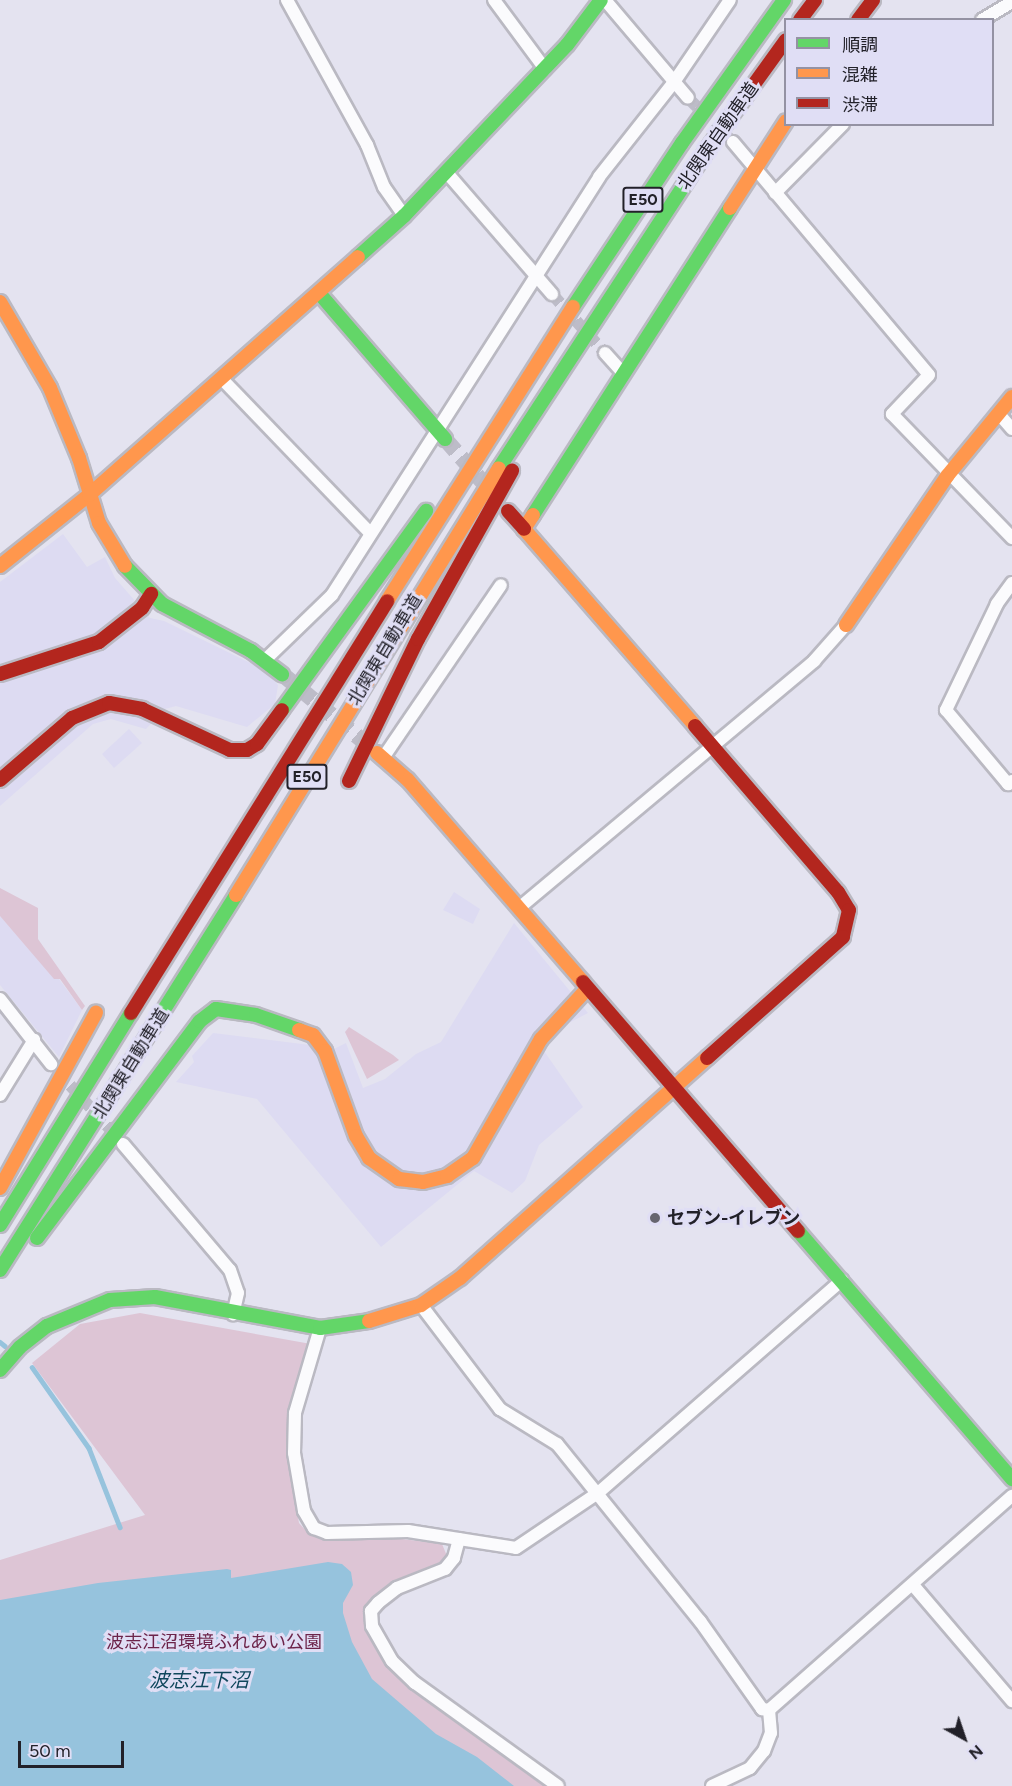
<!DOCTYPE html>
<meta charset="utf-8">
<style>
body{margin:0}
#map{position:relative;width:1012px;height:1786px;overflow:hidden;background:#e4e3f0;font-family:Figtree,"Noto Sans JP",sans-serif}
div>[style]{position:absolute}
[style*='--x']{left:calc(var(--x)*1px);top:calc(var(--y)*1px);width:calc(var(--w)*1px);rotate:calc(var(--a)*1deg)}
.built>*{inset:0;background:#dddbf2}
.green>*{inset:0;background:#ddc5d5}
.water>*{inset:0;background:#96c3dd}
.stream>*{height:4.5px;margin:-2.25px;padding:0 2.25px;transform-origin:2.25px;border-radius:2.25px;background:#96c3dd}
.street-tunnel>*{height:12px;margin-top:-6px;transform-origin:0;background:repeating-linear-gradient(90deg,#bdbcc8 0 12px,transparent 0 18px)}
.secondary-tunnel>*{height:16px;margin-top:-8px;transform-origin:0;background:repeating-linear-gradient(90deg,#bdbcc8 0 16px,transparent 0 24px)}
.roads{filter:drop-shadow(2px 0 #bab9c2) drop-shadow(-2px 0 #bab9c2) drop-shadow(0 2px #bab9c2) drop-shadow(0 -2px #bab9c2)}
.street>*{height:12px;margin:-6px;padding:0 6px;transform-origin:6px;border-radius:6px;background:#fbfbfd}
.fast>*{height:14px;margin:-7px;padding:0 7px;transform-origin:7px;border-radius:7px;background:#63d668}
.slow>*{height:14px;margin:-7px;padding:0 7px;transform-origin:7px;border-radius:7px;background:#ff974d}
.jam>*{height:14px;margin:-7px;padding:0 7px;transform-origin:7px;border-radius:7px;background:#b3261e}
.dots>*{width:16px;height:16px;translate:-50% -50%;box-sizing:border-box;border:3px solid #e0def5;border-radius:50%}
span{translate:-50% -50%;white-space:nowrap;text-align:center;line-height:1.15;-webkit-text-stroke:6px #e0def5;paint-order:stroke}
.shield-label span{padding:2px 4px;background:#e0def5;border:2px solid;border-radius:4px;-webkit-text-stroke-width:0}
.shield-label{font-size:16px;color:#222129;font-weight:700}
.street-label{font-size:18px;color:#222129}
.poi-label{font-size:18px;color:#222129;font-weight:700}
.left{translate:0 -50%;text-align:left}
.park-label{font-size:18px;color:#6c244a}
.water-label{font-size:20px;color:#0f465c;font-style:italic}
.legend{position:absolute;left:784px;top:18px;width:210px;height:108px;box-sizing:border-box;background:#e0def5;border:2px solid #9492a3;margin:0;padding:8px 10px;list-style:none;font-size:18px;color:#222129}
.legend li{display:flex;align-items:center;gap:12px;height:30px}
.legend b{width:30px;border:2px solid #9492a3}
.north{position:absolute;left:934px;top:1708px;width:60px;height:60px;-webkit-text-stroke:4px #e0def5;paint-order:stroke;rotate:140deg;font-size:16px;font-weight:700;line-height:24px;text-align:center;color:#222129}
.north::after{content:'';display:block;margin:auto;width:21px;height:27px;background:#222129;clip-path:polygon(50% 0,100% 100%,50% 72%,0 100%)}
.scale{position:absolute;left:18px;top:1741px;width:106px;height:27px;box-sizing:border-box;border:3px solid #222129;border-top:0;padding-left:8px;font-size:18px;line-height:21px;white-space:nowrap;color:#222129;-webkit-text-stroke:4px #e0def5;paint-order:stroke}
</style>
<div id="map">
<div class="built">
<div style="clip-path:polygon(63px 534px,87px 567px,105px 557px,115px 578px,150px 618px,164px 621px,265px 670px,278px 685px,275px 704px,247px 727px,176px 706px,165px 709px,146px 729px,111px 719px,93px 724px,0 806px,0 582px)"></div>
<div style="clip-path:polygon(129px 729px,142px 743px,114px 768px,102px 754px)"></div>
<div style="clip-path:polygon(454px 892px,480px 909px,473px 924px,443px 910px)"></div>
<div style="clip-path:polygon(0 916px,54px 978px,59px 979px,82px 1010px,59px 1057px,0 985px)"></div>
<div style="clip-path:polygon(514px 923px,588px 1013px,561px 1027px,544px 1051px,583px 1107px,539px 1145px,525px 1181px,512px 1193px,474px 1171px,381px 1247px,257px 1099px,176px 1082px,194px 1062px,192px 1056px,213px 1033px,318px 1046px,322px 1055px,346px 1043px,363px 1088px,385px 1079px,416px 1054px,441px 1042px)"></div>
</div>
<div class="green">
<div style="clip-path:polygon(0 888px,38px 908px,38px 939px,85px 1006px,82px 1010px,60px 979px,54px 979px,0 916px)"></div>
<div style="clip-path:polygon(349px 1027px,393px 1055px,399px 1060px,367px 1079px,345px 1032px)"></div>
<div style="clip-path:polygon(140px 1313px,311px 1344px,287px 1423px,290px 1471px,299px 1523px,308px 1533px,323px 1539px,394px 1538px,442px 1544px,447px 1556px,441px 1562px,392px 1582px,372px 1600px,365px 1610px,367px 1627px,386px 1664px,403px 1682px,546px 1786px,0 1786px,0 1560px,145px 1515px,32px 1363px,80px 1324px)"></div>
</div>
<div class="water">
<div style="clip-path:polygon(328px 1562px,342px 1564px,351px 1572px,353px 1585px,343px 1603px,343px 1613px,352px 1642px,372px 1679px,436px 1734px,477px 1757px,514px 1786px,0 1786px,0 1600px,98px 1583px,227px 1569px,231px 1570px,231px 1578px)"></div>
</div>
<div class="stream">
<div style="--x:0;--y:1342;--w:6;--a:39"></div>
<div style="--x:32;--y:1367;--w:99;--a:54.9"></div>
<div style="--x:89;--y:1448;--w:85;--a:68.6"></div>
</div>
<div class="street-tunnel">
<div style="--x:688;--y:98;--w:63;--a:44.4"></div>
<div style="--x:552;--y:294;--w:79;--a:48.1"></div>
<div style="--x:58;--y:1072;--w:91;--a:47.7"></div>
</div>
<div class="secondary-tunnel">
<div style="--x:445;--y:439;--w:74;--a:48.8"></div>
<div style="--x:282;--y:674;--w:119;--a:39.6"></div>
</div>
<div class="roads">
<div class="street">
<div style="--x:287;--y:0;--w:166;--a:61.1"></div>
<div style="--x:367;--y:145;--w:45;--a:68"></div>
<div style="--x:384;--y:187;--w:35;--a:55"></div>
<div style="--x:494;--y:0;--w:86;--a:53.5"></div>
<div style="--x:605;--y:0;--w:128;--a:49.7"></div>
<div style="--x:982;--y:20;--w:35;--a:-31"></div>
<div style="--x:733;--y:142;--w:304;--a:49.9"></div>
<div style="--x:929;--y:375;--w:54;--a:133.5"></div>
<div style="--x:892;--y:414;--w:173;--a:45.9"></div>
<div style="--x:448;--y:174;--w:159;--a:49.1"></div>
<div style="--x:775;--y:193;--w:97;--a:-45.4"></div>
<div style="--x:605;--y:353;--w:25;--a:48"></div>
<div style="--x:221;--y:378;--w:215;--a:46.1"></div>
<div style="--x:999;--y:414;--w:20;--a:49"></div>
<div style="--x:1012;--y:583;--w:26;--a:126"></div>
<div style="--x:997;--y:604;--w:118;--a:115.7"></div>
<div style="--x:946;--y:710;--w:97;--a:50"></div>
<div style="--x:1008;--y:784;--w:5;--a:-37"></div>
<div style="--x:265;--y:660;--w:93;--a:-44.1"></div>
<div style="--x:332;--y:595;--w:496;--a:-57.4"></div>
<div style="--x:599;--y:177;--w:121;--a:-51.7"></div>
<div style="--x:674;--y:82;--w:99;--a:-55.7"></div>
<div style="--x:383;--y:758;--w:209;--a:-55.7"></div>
<div style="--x:519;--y:908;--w:385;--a:-39.9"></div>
<div style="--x:814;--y:661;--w:48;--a:-48.4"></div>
<div style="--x:0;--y:999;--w:83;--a:51.9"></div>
<div style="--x:0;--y:1095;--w:65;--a:-58.3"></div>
<div style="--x:123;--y:1144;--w:165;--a:49.7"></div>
<div style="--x:230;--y:1270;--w:24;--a:71"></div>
<div style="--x:238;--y:1293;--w:22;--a:103"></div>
<div style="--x:421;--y:1305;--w:131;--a:52.8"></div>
<div style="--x:500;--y:1409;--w:67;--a:31.6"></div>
<div style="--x:557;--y:1444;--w:228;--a:51.1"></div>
<div style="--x:700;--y:1621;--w:108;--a:54.8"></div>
<div style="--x:762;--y:1709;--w:7;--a:8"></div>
<div style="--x:769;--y:1710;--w:324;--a:-41.4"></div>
<div style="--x:320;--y:1328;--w:89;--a:106.4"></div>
<div style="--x:295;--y:1413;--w:40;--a:91.4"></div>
<div style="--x:294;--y:1453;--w:59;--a:80.2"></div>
<div style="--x:304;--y:1511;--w:20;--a:60"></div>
<div style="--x:314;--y:1528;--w:14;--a:21"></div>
<div style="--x:327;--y:1533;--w:81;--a:-1.4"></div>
<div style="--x:408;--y:1531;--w:109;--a:8.9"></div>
<div style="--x:516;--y:1548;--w:99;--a:-33.9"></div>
<div style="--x:598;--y:1493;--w:324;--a:-41.1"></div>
<div style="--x:459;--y:1539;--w:20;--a:105"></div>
<div style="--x:454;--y:1558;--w:14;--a:129"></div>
<div style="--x:445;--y:1569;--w:52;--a:158.4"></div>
<div style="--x:397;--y:1588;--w:24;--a:142"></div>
<div style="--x:378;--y:1603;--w:11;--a:131"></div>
<div style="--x:371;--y:1611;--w:15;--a:86"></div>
<div style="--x:372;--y:1626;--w:40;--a:60.3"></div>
<div style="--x:392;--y:1661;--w:32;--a:44"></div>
<div style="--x:415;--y:1683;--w:176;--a:35.8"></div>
<div style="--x:913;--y:1585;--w:153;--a:49.5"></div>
<div style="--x:712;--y:1786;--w:42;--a:-25.3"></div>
<div style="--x:750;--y:1768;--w:22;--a:-51"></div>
<div style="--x:764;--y:1751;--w:19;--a:-69"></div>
<div style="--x:771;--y:1733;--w:23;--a:-95"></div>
</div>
<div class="fast">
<div style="--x:358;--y:257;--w:62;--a:-41.7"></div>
<div style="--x:404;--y:216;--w:236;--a:-46.4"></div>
<div style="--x:567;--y:45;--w:56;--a:-52.9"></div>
<div style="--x:319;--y:293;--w:193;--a:49.2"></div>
<div style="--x:573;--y:307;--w:197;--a:-56.4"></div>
<div style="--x:682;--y:143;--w:176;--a:-54.5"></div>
<div style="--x:499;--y:468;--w:387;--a:-56.8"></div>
<div style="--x:533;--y:515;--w:365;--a:-57.3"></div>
<div style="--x:125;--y:566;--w:53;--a:45.8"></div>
<div style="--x:162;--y:604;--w:101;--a:27.8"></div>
<div style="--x:251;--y:651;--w:39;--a:37"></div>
<div style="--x:282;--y:710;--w:246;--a:-54.1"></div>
<div style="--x:0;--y:1225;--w:249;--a:-58.3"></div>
<div style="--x:798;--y:1231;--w:328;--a:49.2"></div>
<div style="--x:37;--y:1238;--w:271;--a:-53.1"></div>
<div style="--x:200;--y:1021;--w:20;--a:-37"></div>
<div style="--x:216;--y:1009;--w:40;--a:8.5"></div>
<div style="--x:256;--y:1015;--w:46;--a:19.2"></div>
<div style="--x:0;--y:1270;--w:443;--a:-57.8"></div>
<div style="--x:0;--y:1370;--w:30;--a:-49"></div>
<div style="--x:20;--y:1347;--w:34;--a:-38"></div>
<div style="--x:47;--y:1326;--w:68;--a:-22.4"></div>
<div style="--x:110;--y:1300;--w:45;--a:-3.8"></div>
<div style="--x:155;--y:1297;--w:168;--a:10.6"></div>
<div style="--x:320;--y:1328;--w:49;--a:-8.1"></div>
</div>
<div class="slow">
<div style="--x:730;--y:208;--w:103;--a:-57.2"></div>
<div style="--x:0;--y:302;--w:99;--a:59.8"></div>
<div style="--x:50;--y:388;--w:76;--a:67.5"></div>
<div style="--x:79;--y:458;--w:68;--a:72.9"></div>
<div style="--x:99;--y:523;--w:50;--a:58.8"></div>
<div style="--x:533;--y:515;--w:17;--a:123"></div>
<div style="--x:524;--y:529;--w:261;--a:49"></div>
<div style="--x:0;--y:566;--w:114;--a:-38.6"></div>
<div style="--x:89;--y:495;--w:359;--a:-41.5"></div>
<div style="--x:387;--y:601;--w:348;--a:-57.7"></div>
<div style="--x:846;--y:625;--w:181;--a:-55.8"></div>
<div style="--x:948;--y:475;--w:101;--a:-50.6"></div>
<div style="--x:377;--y:753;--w:41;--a:41.1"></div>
<div style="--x:408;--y:780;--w:267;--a:49.1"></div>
<div style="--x:236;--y:895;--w:501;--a:-58.37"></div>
<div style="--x:299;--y:1030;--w:15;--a:20"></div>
<div style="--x:313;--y:1035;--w:20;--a:53"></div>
<div style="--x:325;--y:1051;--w:90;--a:70"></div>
<div style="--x:356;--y:1136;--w:26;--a:59"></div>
<div style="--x:369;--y:1158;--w:37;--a:35"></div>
<div style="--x:399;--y:1179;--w:24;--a:7"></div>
<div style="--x:423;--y:1182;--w:25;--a:-14"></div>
<div style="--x:447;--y:1176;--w:32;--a:-35"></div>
<div style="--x:473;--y:1158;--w:137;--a:-60.3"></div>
<div style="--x:541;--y:1039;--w:68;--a:-47.4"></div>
<div style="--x:0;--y:1188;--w:200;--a:-61.3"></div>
<div style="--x:369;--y:1321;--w:54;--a:-17.1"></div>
<div style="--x:421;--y:1305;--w:47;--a:-34.7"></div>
<div style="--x:460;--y:1278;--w:331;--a:-41.7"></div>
</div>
<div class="jam">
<div style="--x:800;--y:20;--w:25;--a:-53"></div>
<div style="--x:858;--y:20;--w:25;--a:-53"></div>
<div style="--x:711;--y:144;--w:128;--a:-54.2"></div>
<div style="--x:508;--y:511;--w:24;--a:48"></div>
<div style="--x:0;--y:674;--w:104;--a:-17.9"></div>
<div style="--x:99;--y:642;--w:55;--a:-38.3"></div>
<div style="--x:142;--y:608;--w:17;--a:-57"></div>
<div style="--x:695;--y:726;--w:219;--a:49.3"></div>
<div style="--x:838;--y:892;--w:21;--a:59"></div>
<div style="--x:849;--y:910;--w:28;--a:103"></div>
<div style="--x:843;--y:937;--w:182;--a:138.3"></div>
<div style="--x:0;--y:780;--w:95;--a:-40.7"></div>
<div style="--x:72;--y:718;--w:40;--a:-22"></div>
<div style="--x:109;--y:703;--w:34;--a:10"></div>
<div style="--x:142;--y:709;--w:97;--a:25"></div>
<div style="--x:230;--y:750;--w:17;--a:0"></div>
<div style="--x:247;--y:750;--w:12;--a:-31"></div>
<div style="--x:257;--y:744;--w:42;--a:-53.7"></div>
<div style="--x:349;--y:781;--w:158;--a:-64.1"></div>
<div style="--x:418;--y:639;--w:193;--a:-60.8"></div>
<div style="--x:583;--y:982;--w:329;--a:49.2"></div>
<div style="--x:131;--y:1013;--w:485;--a:-58.1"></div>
</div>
</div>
<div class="dots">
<div style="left:655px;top:1218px;background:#66656f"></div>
</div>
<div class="shield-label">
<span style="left:643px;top:200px">E50</span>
<span style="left:307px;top:777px">E50</span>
</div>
<div class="street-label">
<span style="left:718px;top:136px;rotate:-55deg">北関東自動車道</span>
<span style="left:385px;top:650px;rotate:-59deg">北関東自動車道</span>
<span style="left:131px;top:1064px;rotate:-58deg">北関東自動車道</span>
</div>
<div class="poi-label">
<span class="left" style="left:667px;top:1218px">セブン-イレブン</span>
</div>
<div class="park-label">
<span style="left:214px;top:1642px">波志江沼環境ふれあい公園</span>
</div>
<div class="water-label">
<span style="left:199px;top:1680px">波志江下沼</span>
</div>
<ul class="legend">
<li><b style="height:8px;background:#63d668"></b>順調</li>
<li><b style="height:8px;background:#ff974d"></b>混雑</li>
<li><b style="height:8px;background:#b3261e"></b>渋滞</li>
</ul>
<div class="north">N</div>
<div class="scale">50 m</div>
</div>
